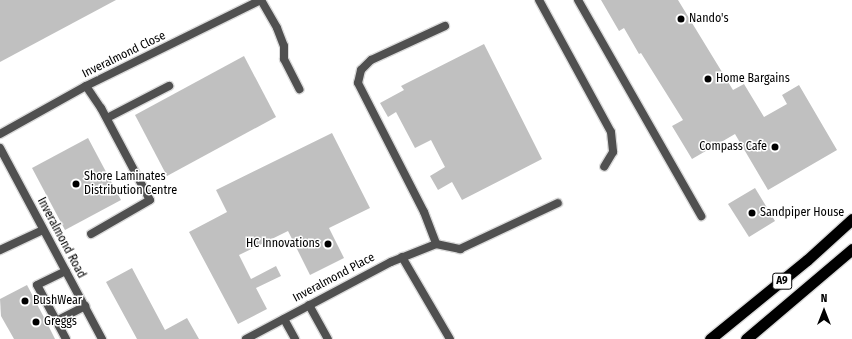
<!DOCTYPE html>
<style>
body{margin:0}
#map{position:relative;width:852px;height:339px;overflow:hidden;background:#fff;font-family:"Fira Sans Condensed",sans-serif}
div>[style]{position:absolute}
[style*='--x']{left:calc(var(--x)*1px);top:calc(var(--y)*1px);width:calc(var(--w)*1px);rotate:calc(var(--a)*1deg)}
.building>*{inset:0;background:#c0c0c0}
.roads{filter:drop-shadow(1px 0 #dbdbdb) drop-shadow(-1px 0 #dbdbdb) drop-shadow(0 1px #dbdbdb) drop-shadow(0 -1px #dbdbdb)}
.service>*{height:8px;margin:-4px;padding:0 4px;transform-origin:4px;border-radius:4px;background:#505050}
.minor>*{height:8px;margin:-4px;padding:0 4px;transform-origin:4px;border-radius:4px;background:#505050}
.trunk>*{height:11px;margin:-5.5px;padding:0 5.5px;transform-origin:5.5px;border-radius:5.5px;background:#000}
.dots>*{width:11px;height:11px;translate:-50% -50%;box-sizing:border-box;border:2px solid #fff;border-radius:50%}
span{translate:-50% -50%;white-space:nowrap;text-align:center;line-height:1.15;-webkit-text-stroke:3px #fff;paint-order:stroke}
.shield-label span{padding:1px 3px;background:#fff;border:1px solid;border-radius:3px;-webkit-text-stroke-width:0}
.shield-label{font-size:11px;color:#000;font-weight:700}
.poi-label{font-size:12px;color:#000}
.left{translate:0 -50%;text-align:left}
.right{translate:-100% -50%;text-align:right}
.street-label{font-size:12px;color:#000}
.north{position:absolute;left:804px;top:291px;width:40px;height:40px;-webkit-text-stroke:3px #fff;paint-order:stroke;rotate:0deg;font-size:11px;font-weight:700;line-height:16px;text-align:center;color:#000}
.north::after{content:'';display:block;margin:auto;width:14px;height:18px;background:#000;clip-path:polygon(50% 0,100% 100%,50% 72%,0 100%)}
</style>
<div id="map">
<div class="building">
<div style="clip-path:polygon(0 0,116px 0,0 62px)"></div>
<div style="clip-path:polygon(601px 0,678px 0,733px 90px,744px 84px,764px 117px,787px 104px,782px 95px,799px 85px,837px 150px,768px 190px,735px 134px,692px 159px,672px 126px,683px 120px,641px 53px,639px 54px,624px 28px,619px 31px)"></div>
<div style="clip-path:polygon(484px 44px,542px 159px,462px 200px,452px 182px,438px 190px,430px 176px,445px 167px,431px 140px,415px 148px,396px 112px,388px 117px,380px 103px,404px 90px,401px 86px)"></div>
<div style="clip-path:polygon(244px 56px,276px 117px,167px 176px,135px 115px)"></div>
<div style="clip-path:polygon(332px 133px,370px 208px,329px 228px,344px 258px,310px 275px,288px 231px,239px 255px,251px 279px,276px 266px,281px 276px,256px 288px,267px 309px,238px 324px,189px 232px,227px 212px,216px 190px)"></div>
<div style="clip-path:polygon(88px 138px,121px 200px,65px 230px,32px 168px)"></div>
<div style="clip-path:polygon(755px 188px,775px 221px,749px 237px,728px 204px)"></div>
<div style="clip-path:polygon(132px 268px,165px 330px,187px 318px,199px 339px,137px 339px,106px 282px)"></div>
<div style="clip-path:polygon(27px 285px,50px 329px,55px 339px,14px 339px,1px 316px,0 299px)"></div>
</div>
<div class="roads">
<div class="service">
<div style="--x:261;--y:0;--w:32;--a:60"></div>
<div style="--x:277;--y:28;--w:19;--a:69"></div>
<div style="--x:284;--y:46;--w:13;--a:90"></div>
<div style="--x:284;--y:59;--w:34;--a:63"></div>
<div style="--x:539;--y:0;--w:150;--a:61.4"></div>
<div style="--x:611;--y:132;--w:20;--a:84"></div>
<div style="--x:613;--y:152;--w:17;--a:121"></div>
<div style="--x:578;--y:0;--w:249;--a:60.3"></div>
<div style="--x:445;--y:26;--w:81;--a:155.3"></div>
<div style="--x:371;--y:60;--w:14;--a:135"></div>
<div style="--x:361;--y:70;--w:13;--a:103"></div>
<div style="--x:358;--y:83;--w:145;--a:62.9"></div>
<div style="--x:424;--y:212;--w:34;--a:69"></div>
<div style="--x:436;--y:244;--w:25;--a:12"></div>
<div style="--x:460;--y:249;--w:108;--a:-25.1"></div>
<div style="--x:86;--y:86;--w:27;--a:56"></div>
<div style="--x:101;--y:108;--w:104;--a:62"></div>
<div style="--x:150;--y:200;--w:68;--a:150"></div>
<div style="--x:107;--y:118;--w:70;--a:-27.3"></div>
<div style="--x:0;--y:250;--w:47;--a:-24.9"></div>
<div style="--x:402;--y:257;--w:95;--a:59.7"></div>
<div style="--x:309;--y:305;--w:39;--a:61"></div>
<div style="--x:284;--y:319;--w:23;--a:61"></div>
<div style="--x:56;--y:321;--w:33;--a:-27"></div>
<div style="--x:66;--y:339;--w:61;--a:-118.2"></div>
<div style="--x:37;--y:285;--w:32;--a:-26"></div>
</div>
<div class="minor">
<div style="--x:0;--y:134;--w:98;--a:-29.2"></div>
<div style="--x:86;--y:86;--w:195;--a:-26.2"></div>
<div style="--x:0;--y:148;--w:217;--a:61.9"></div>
<div style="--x:246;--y:339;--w:164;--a:-28"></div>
<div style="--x:391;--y:262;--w:48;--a:-21.8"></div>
</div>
<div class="trunk">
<div style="--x:710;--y:339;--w:125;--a:-39.2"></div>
<div style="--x:807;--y:260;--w:61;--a:-42.3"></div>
<div style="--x:746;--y:339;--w:139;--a:-40.3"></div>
</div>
</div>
<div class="dots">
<div style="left:681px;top:19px;background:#000"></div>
<div style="left:708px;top:79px;background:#000"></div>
<div style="left:775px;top:147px;background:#000"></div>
<div style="left:76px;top:184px;background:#000"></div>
<div style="left:752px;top:213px;background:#000"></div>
<div style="left:328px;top:244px;background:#000"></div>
<div style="left:25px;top:301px;background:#000"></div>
<div style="left:36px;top:322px;background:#000"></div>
</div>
<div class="shield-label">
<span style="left:782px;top:281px">A9</span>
</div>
<div class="poi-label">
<span class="left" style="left:689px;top:19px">Nando's</span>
<span class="left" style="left:716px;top:79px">Home Bargains</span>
<span class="right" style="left:767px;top:147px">Compass Cafe</span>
<span class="left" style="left:84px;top:184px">Shore Laminates<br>Distribution Centre</span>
<span class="left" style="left:760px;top:213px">Sandpiper House</span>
<span class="right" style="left:320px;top:244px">HC Innovations</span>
<span class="left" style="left:33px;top:301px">BushWear</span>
<span class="left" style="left:44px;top:322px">Greggs</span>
</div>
<div class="street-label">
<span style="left:124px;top:55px;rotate:-26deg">Inveralmond Close</span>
<span style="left:61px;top:238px;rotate:62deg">Inveralmond Road</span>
<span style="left:334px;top:278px;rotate:-28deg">Inveralmond Place</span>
</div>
<div class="north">N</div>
</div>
